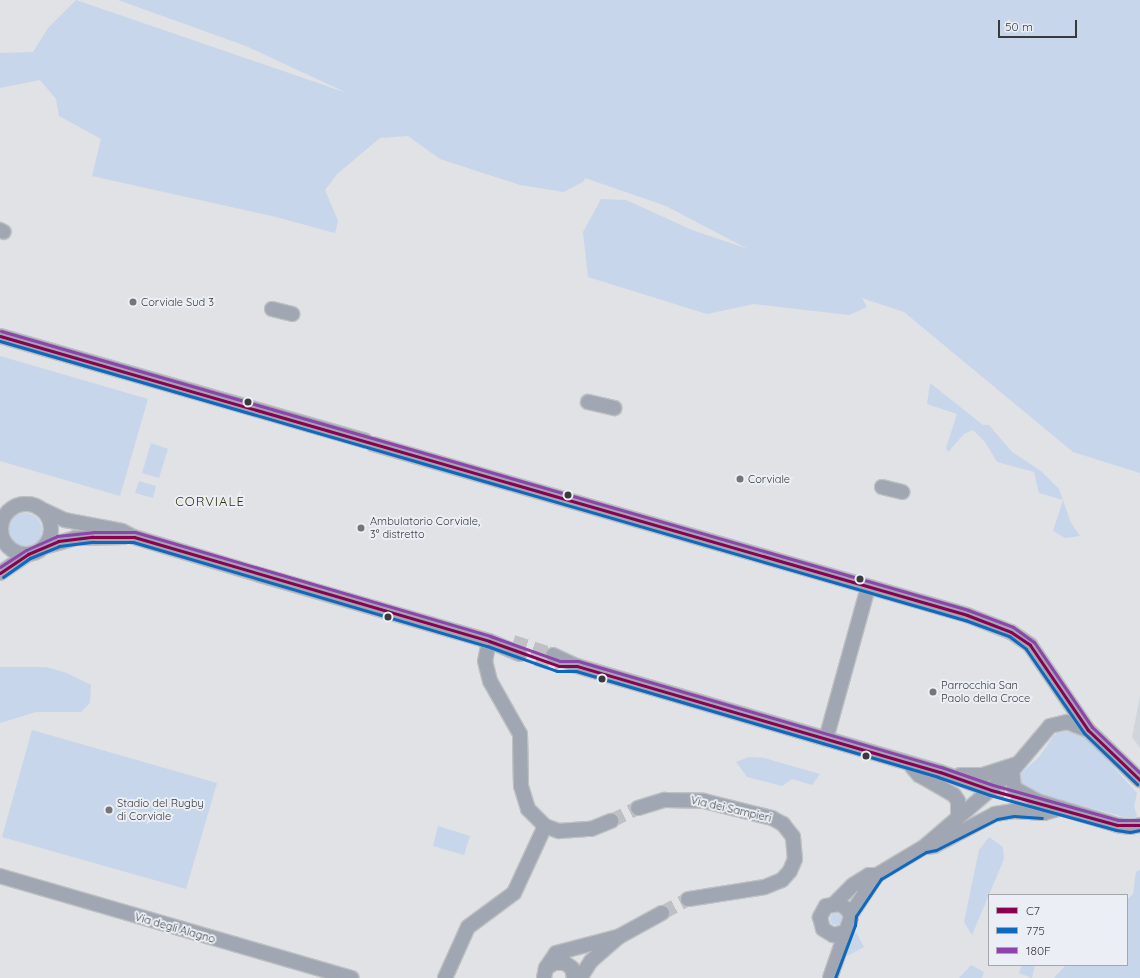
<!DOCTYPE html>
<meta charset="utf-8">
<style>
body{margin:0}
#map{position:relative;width:1140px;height:978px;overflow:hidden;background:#e0e2e5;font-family:Quicksand,sans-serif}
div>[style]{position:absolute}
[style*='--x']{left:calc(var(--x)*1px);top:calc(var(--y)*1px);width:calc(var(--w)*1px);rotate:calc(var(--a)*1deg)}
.built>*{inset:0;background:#d0d5dc}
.green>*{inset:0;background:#c7d6ea}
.round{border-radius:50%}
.minor-tunnel>*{height:14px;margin-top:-7px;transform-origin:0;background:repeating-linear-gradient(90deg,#bfc0c3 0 14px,transparent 0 21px)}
.roads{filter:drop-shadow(1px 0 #bfc0c3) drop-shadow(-1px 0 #bfc0c3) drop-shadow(0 1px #bfc0c3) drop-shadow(0 -1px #bfc0c3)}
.minor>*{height:14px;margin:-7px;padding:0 7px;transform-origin:7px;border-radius:7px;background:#a0a7b2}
.minor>.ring{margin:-7px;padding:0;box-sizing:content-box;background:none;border:14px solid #a0a7b2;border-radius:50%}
.bus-1>*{height:3px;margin:-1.5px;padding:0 1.5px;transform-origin:1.5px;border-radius:1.5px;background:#8b004f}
.bus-2>*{height:3px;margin:-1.5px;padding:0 1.5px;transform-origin:1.5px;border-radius:1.5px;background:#0c69bf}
.bus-3>*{height:3px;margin:-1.5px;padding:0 1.5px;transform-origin:1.5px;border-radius:1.5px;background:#8e44ad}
.dots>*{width:11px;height:11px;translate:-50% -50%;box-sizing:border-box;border:2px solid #ebeff5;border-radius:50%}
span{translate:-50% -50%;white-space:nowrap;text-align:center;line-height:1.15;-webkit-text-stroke:4px #ebeff5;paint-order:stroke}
.poi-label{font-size:11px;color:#393a3d}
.left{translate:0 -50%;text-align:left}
.street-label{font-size:11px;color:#393a3d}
.quarter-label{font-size:13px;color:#353308;letter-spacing:1px}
.legend{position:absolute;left:988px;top:894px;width:140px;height:72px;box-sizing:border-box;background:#ebeff5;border:1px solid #a4a7ab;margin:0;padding:5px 7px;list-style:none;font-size:12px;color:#393a3d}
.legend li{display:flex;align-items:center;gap:8px;height:20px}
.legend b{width:20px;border:1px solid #a4a7ab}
.scale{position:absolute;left:998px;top:20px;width:79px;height:18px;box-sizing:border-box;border:2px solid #393a3d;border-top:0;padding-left:5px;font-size:12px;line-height:14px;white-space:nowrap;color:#393a3d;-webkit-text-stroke:3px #ebeff5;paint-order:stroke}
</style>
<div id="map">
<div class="built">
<div style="clip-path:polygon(1140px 696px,1140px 748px,1132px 737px)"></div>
</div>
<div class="green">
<div style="clip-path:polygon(76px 0,347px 93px,246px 46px,118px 0,1140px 0,1140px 473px,1073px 452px,904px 312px,862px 298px,867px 307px,849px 315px,754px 304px,707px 314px,588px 277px,583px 232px,601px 199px,626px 200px,692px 230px,748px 249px,666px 206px,585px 178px,584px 181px,564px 192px,520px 185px,440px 159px,408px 136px,380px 138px,337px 174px,325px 190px,338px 221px,335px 233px,276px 217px,92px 176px,101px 139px,59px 116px,56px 99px,40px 80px,0 88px,0 53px,33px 52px,48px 28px)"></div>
<div style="clip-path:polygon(0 356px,148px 399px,120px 496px,0 461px)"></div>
<div style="clip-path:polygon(930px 383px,983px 425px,989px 425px,1012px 452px,1041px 471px,1059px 489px,1071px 523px,1080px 536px,1065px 538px,1053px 531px,1063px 500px,1039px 493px,1034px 472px,997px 462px,985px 442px,973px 430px,964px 434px,948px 452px,946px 448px,957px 414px,927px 404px)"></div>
<div style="clip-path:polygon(151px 443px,168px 449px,159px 478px,142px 473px)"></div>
<div style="clip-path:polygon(139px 481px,156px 486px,153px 498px,135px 493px)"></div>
<div class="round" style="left:8px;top:513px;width:34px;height:34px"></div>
<div style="clip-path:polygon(0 667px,46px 667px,67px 673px,91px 685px,90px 703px,81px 712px,36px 712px,0 723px)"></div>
<div style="clip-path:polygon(32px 730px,217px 783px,186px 889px,2px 837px)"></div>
<div style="clip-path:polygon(1068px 730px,1082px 733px,1137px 793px,1134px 806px,1137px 816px,1131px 819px,1021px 789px,1019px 775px,1039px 757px,1054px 735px,1060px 731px)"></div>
<div style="clip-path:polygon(749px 757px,764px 758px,820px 774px,812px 785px,792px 779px,782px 786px,747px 777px,736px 762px)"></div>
<div style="clip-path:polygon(438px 826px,470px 836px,464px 855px,433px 846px)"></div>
<div style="clip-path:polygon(989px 837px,1003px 847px,1004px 859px,972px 935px,964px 922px,979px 850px)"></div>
<div style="clip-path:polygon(1140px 870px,1140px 978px,1054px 978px,1066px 965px,1127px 965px,1127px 900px,1133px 894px,1136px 872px)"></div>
<div class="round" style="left:830px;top:913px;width:12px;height:12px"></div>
<div style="clip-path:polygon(856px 932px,864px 947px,847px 956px,847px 942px)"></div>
<div style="clip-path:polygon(971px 965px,984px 972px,982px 978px,959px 978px)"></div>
<div style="clip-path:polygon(1022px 965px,1035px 965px,1032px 978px,1019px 973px)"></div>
</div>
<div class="minor-tunnel">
<div style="--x:513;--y:642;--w:42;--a:18"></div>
<div style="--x:536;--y:659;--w:24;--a:17"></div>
<div style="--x:991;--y:790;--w:42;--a:13.7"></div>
<div style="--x:611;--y:821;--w:30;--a:-26"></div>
<div style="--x:662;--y:913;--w:30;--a:-28"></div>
</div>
<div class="roads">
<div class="minor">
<div style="--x:0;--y:230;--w:4;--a:27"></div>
<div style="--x:272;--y:309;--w:21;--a:14"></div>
<div style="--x:0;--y:336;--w:380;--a:16"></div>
<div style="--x:588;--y:402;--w:27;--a:13"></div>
<div style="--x:373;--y:444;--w:618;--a:16.06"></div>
<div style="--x:967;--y:615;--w:47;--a:21.1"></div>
<div style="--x:1011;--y:632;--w:23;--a:34"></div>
<div style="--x:1030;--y:645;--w:103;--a:55.7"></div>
<div style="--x:1088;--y:730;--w:72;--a:43.9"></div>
<div style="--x:882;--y:487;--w:21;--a:14"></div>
<div class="ring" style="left:1px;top:504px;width:36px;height:36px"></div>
<div style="--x:39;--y:508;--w:29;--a:25"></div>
<div style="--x:65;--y:520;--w:58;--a:10.9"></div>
<div style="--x:122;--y:531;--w:13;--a:27"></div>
<div style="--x:134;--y:537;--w:132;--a:16.8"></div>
<div style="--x:260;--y:575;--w:238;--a:16.1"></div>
<div style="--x:489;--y:641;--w:33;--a:23"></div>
<div style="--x:44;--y:547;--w:32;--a:-16"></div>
<div style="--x:75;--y:538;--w:49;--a:-1.2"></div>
<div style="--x:0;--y:573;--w:34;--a:-34"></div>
<div style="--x:489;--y:641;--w:20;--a:101"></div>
<div style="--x:485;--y:661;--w:21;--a:76"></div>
<div style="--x:490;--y:681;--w:61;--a:60.5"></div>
<div style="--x:520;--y:734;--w:52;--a:88.9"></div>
<div style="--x:521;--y:786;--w:24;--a:73"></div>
<div style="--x:528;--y:809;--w:24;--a:45"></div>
<div style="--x:545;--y:826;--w:15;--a:20"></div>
<div style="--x:559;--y:831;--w:32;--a:-4"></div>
<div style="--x:591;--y:829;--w:22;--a:-22"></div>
<div style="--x:553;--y:655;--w:26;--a:25"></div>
<div style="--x:577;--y:666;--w:378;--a:16.3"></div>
<div style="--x:940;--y:772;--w:54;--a:19.4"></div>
<div style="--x:826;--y:739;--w:157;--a:-74.5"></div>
<div style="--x:912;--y:767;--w:11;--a:49"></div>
<div style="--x:919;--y:775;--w:40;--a:29.7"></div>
<div style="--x:954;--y:795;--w:7;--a:56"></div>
<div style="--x:958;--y:801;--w:16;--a:90"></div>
<div style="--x:1012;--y:771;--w:17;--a:83"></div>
<div style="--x:1014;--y:788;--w:26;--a:29"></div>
<div style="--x:1037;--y:801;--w:84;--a:16.7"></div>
<div style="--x:1117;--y:825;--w:13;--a:9"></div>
<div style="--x:1130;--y:827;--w:10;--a:-11"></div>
<div style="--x:960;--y:775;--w:23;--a:0"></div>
<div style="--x:983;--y:775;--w:35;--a:-18"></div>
<div style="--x:638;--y:808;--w:28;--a:-17"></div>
<div style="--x:665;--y:800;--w:39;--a:1"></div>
<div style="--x:704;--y:801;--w:70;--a:14"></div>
<div style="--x:772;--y:818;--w:13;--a:29"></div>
<div style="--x:783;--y:824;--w:16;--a:52"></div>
<div style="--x:793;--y:837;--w:22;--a:85"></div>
<div style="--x:795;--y:859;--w:13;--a:113"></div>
<div style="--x:790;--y:871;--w:12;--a:132"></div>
<div style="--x:782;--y:880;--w:18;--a:158"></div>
<div style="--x:765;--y:887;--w:78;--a:171.1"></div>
<div style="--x:925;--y:847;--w:9;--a:-6"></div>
<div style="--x:934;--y:846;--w:69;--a:-27.7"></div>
<div style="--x:995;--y:814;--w:19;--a:-9"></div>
<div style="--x:1014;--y:811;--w:30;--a:4"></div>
<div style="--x:1044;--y:813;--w:18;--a:-16"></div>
<div style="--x:0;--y:876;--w:366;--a:16.2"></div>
<div style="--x:835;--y:903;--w:25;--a:-45"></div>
<div style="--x:853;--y:885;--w:19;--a:-32"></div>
<div style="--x:869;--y:875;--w:8;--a:0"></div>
<div style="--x:877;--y:875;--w:55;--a:-30.8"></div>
<div style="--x:924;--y:847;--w:116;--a:-40.8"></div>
<div style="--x:1012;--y:771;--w:59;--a:-49.8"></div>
<div style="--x:1050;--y:726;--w:17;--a:-13"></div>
<div style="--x:1067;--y:722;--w:22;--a:21"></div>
<div style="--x:851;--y:914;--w:47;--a:-56.3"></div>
<div style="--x:546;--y:968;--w:9;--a:-32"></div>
<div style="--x:554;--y:963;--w:11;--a:0"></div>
<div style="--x:565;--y:963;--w:9;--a:36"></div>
<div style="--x:572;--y:968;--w:10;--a:79"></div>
<div style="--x:445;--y:978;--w:56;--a:-65.7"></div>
<div style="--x:468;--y:927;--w:57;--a:-36.5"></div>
<div style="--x:514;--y:893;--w:74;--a:-65.2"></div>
<div style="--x:544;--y:978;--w:10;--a:-79"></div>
<div style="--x:546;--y:968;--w:18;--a:-56"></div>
<div style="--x:556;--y:953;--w:63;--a:-14.7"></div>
<div style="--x:580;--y:978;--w:20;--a:-57"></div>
<div style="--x:591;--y:961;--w:38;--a:-41"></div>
<div style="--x:620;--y:936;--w:48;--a:-28.7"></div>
<div style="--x:830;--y:978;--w:65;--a:-71"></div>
<div style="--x:851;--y:917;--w:8;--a:-113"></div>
<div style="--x:848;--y:910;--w:10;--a:-143"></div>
<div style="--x:840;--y:904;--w:14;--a:172"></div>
<div style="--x:826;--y:906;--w:13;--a:119"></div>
<div style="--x:820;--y:917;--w:12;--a:76"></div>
<div style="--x:823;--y:929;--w:12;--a:31"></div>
<div style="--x:833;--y:935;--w:12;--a:-14"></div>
</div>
</div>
<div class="bus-1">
<div style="--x:0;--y:336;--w:1006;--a:16.09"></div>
<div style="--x:967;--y:615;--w:47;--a:21.1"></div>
<div style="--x:1011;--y:632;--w:23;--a:34"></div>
<div style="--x:1030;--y:645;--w:103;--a:55.7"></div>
<div style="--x:1088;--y:730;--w:72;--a:43.9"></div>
<div style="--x:0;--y:573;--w:34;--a:-34"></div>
<div style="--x:28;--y:554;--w:33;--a:-23"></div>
<div style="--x:58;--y:541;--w:35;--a:-7"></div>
<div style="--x:93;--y:537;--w:41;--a:0"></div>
<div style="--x:134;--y:537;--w:370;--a:16.3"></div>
<div style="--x:489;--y:641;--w:74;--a:19.7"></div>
<div style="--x:559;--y:666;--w:18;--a:0"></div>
<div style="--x:577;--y:666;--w:378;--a:16.3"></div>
<div style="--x:940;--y:772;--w:54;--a:19.4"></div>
<div style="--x:991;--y:790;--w:131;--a:15.5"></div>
<div style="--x:1117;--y:825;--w:23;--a:0"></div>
</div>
<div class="bus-2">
<div style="--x:0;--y:341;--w:1005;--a:16.13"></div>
<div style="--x:965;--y:620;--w:47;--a:20"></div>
<div style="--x:1009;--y:636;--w:21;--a:37"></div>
<div style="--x:1026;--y:649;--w:102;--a:55.4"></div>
<div style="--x:1084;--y:733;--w:74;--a:43.9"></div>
<div style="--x:3;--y:577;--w:33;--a:-35"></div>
<div style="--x:30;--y:558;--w:31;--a:-22"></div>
<div style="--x:59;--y:546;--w:34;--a:-7"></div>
<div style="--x:93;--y:542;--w:40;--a:0"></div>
<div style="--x:133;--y:542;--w:369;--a:16.4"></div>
<div style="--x:487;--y:646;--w:74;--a:19.7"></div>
<div style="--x:557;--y:671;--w:19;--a:0"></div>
<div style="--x:576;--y:671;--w:377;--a:16.3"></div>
<div style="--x:938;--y:777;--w:55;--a:19.1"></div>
<div style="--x:990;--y:795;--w:131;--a:15.5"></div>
<div style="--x:1116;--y:830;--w:14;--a:8"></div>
<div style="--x:1130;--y:832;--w:10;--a:-11"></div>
<div style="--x:835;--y:978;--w:57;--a:-69.3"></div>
<div style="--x:855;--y:925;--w:9;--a:-84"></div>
<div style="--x:856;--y:916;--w:45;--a:-56"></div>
<div style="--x:881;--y:879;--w:52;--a:-31"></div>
<div style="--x:926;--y:852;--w:10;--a:-11"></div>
<div style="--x:936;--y:850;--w:68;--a:-26.9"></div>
<div style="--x:997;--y:819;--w:17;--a:-10"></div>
<div style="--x:1014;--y:816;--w:28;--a:4"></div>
</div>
<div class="bus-3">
<div style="--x:1;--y:331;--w:1006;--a:16.09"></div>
<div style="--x:968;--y:610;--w:48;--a:20.7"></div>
<div style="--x:1013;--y:627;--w:26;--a:36"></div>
<div style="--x:1034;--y:642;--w:103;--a:55.7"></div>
<div style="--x:1092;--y:727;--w:66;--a:43.8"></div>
<div style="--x:0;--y:567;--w:31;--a:-33"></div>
<div style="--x:26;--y:550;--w:34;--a:-24"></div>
<div style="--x:57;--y:536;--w:36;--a:-6"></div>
<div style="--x:93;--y:532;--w:42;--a:0"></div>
<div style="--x:135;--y:532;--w:370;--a:16.3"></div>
<div style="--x:490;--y:636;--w:74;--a:19.7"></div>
<div style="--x:560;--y:661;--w:18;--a:0"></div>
<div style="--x:578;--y:661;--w:378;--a:16.3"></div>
<div style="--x:941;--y:767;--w:55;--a:19.1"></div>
<div style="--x:993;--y:785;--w:130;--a:15.6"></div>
<div style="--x:1118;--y:820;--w:21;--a:0"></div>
</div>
<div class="dots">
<div style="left:133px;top:302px;background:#737578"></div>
<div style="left:248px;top:402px;background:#393a3d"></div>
<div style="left:740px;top:479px;background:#737578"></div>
<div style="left:568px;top:495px;background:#393a3d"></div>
<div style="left:361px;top:528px;background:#737578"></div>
<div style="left:860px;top:579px;background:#393a3d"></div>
<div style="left:388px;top:617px;background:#393a3d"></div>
<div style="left:602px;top:679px;background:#393a3d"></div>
<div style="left:933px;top:692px;background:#737578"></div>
<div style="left:866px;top:756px;background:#393a3d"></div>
<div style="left:109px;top:810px;background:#737578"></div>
</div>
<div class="poi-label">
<span class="left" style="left:141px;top:302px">Corviale Sud 3</span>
<span class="left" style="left:748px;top:479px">Corviale</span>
<span class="left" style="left:370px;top:528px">Ambulatorio Corviale,<br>3° distretto</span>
<span class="left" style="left:941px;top:692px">Parrocchia San<br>Paolo della Croce</span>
<span class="left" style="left:117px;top:810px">Stadio del Rugby<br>di Corviale</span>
</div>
<div class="street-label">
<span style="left:731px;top:809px;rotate:13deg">Via dei Sampieri</span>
<span style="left:175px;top:928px;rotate:16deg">Via degli Alagno</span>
</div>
<div class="quarter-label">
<span style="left:210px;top:501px">CORVIALE</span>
</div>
<ul class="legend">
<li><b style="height:5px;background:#8b004f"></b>C7</li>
<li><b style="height:5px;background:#0c69bf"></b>775</li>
<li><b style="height:5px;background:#8e44ad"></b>180F</li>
</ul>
<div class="scale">50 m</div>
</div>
